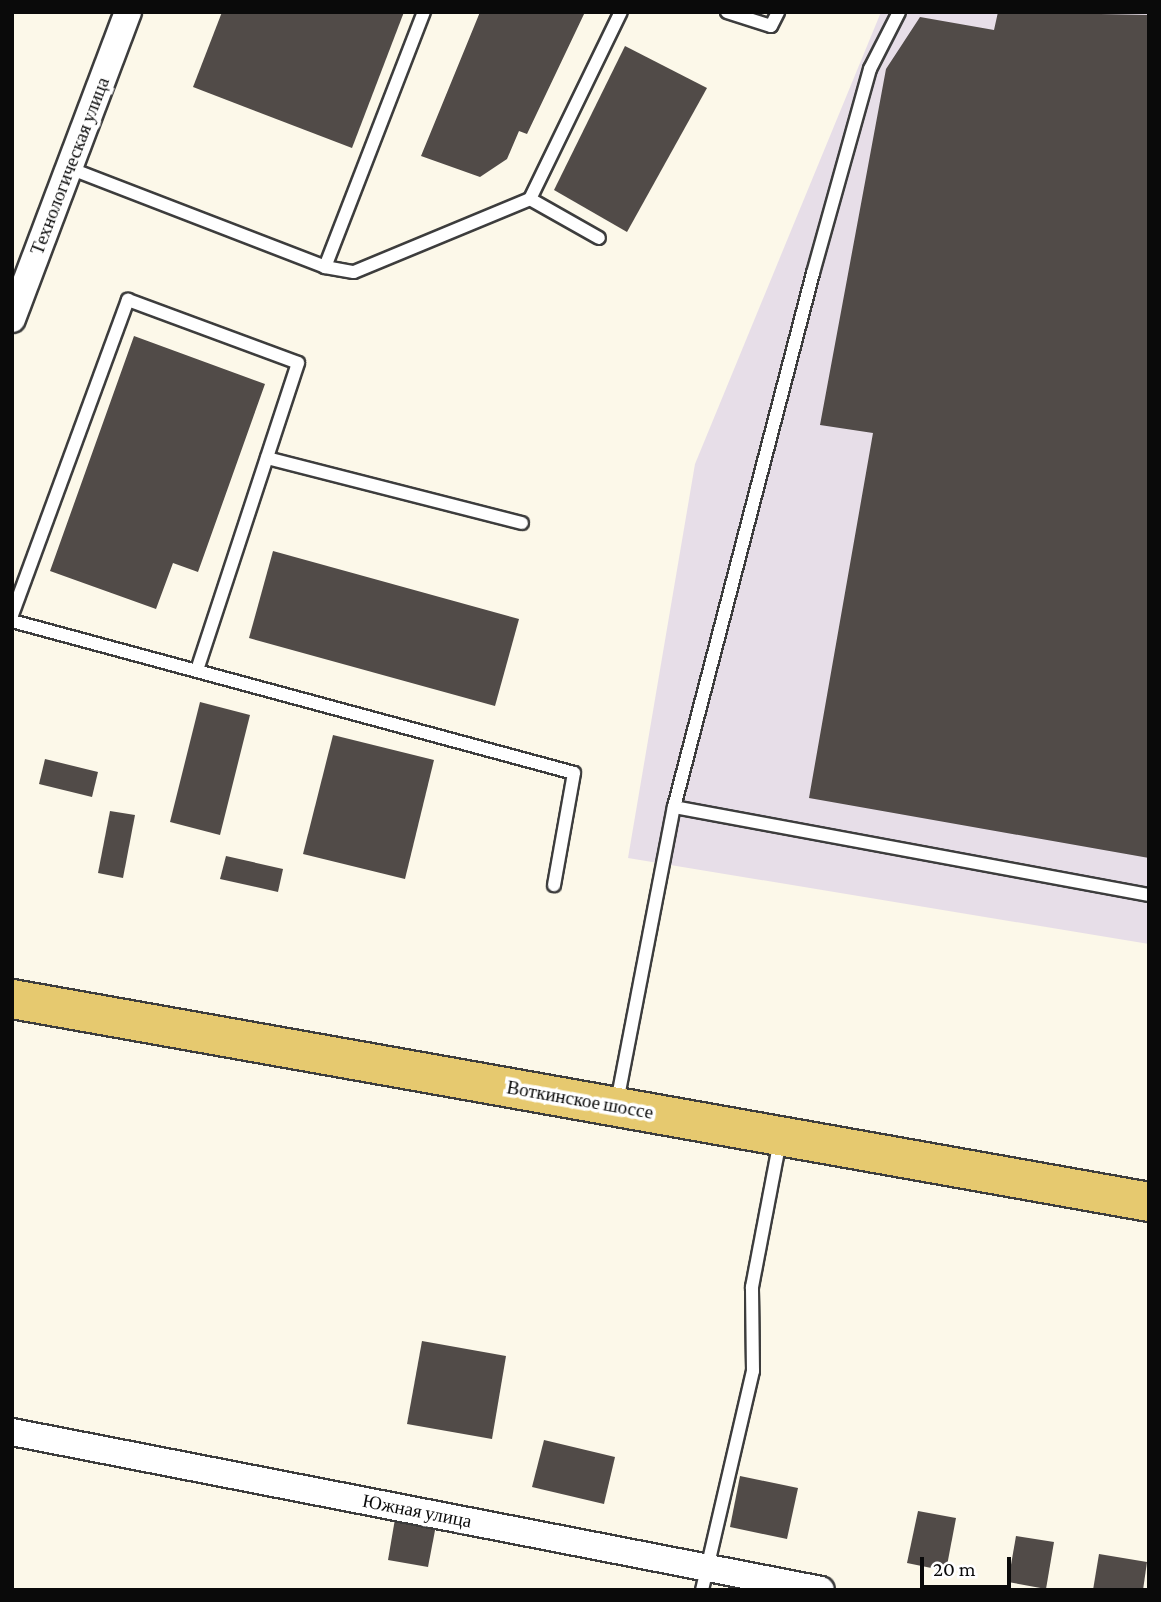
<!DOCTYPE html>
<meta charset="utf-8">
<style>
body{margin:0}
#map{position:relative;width:1161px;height:1602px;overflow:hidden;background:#fcf8e9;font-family:"Crimson Pro",serif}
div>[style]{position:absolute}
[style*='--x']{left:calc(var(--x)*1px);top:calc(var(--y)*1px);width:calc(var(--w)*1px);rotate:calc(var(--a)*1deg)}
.industrial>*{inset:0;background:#e7dee8}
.building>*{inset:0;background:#514b48}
.roads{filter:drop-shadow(2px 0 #3d3d3d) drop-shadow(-2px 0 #3d3d3d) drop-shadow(0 2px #3d3d3d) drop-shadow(0 -2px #3d3d3d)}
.lane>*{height:12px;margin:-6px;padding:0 6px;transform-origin:6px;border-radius:6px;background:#fff}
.street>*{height:26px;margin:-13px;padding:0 13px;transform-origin:13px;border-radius:13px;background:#fff}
.primary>*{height:38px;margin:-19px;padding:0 19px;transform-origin:19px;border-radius:19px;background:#e6c96f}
span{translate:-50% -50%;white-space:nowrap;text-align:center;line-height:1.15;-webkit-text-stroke:7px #fff;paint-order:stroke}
.street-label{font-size:19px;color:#0a0a0a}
.frame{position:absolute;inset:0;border:14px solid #0a0a0a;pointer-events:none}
.scale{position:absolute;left:920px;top:1557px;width:91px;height:32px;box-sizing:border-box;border:4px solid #0a0a0a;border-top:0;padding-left:9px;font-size:21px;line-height:24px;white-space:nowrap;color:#0a0a0a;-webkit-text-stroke:5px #fff;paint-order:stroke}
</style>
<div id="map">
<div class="industrial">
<div style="clip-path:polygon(881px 12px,1149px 12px,1149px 944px,628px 858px,695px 464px)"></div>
</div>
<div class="building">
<div style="clip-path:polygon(222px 12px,404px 12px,352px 148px,193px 87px)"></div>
<div style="clip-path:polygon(480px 12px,585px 12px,527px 134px,519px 131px,507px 159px,480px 177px,421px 156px)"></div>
<div style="clip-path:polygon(998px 12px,1149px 15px,1149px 858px,809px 798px,873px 433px,820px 425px,886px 69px,920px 17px,994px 30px)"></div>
<div style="clip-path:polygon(625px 46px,707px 88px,627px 232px,554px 190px)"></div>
<div style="clip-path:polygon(134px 336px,265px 384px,198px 572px,173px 563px,156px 609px,50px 571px)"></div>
<div style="clip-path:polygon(273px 551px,519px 619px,495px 706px,249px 638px)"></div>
<div style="clip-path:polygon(200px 702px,250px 715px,220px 835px,170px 822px)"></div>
<div style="clip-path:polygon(333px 735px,434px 760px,405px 879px,303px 854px)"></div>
<div style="clip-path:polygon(45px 759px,98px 772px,92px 797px,39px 784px)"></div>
<div style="clip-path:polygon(110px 811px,135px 815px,123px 878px,98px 873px)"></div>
<div style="clip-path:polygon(226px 856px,283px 869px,278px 892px,220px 879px)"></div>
<div style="clip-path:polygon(422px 1341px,506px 1356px,492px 1439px,407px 1424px)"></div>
<div style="clip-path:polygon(544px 1440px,615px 1457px,604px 1504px,532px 1487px)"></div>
<div style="clip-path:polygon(740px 1476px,798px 1488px,787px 1539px,730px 1527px)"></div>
<div style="clip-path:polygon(918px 1511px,956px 1518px,946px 1571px,907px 1563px)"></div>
<div style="clip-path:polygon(396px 1513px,437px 1520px,428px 1567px,388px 1560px)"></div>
<div style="clip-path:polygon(1016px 1536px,1054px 1542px,1046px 1589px,1008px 1582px)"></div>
<div style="clip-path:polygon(1099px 1554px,1147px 1562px,1143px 1590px,1093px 1590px)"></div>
</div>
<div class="roads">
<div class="lane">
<div style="--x:727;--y:12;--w:46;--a:17.7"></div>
<div style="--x:771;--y:26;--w:16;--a:-63"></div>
<div style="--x:69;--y:168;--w:274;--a:21.1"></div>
<div style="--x:325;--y:267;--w:29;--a:10"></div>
<div style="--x:354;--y:272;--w:191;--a:-22.5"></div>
<div style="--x:530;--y:199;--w:208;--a:-64.1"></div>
<div style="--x:530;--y:199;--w:79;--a:29.5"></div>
<div style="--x:325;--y:267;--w:274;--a:-68.8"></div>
<div style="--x:267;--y:458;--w:263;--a:14.3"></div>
<div style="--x:12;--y:615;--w:336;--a:-69.8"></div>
<div style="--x:128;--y:300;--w:181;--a:20.3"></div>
<div style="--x:298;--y:363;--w:324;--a:108.2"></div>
<div style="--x:12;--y:621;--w:582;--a:15.13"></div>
<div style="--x:574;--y:773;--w:114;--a:100.1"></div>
<div style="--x:674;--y:807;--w:552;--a:-75.41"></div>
<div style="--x:813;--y:273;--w:212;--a:-74.4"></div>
<div style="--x:870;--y:69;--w:64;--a:-63"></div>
<div style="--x:617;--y:1102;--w:300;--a:-79.1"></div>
<div style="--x:674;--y:807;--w:483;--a:10.5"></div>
<div style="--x:702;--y:1590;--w:225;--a:-76.9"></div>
<div style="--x:753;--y:1371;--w:84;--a:-90.7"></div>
<div style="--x:752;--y:1287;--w:150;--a:-79.2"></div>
</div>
<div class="street">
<div style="--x:12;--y:319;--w:328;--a:-69.3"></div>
<div style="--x:12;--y:1432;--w:824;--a:11.05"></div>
</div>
<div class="primary">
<div style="--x:12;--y:999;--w:1155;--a:10.12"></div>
</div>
</div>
<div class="street-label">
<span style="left:70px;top:166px;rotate:-69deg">Технологическая улица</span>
<span style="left:580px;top:1100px;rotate:10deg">Воткинское шоссе</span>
<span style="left:417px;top:1511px;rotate:11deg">Южная улица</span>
</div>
<div class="frame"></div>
<div class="scale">20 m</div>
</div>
